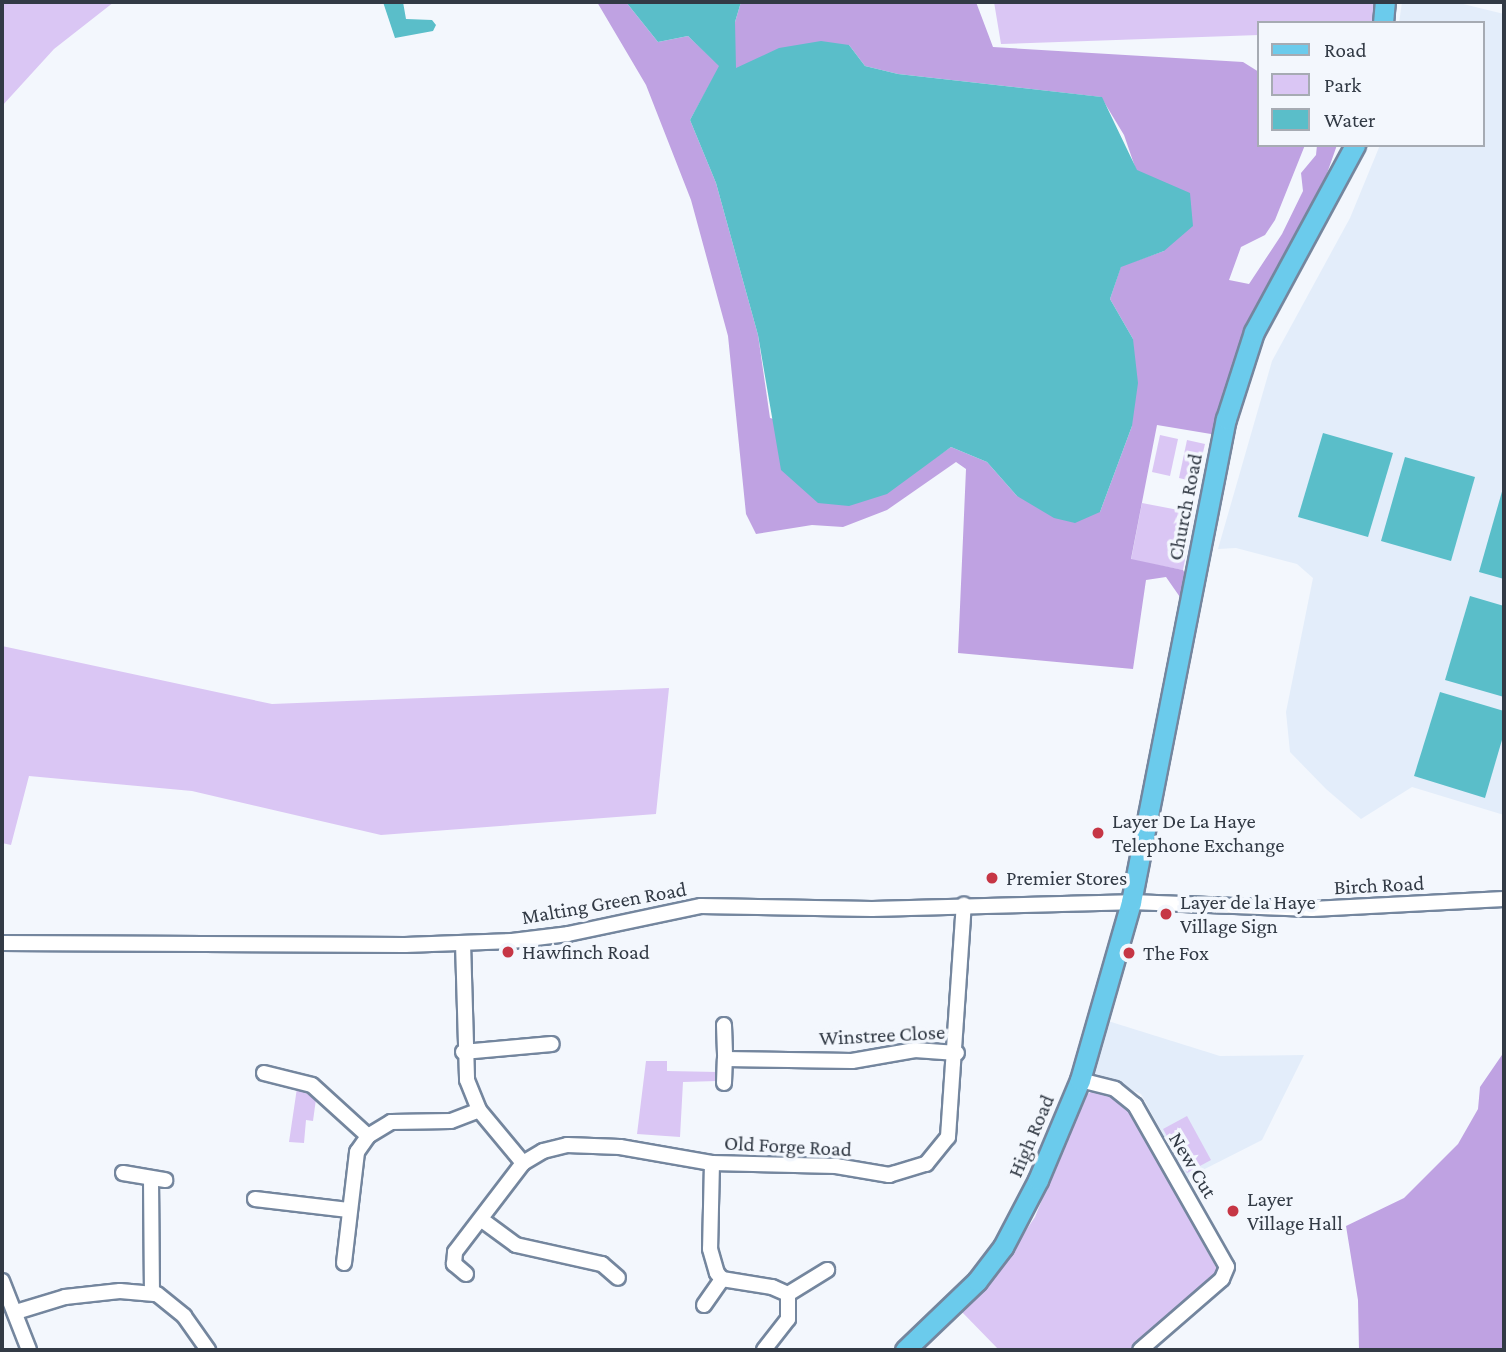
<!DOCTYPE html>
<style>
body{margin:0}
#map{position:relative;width:1506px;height:1352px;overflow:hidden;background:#f3f7fd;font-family:"Crimson Pro",serif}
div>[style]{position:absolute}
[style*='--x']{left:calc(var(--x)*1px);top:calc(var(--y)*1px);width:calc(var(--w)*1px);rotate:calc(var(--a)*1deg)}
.built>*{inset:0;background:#e3edfa}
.green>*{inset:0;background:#dac6f4}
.forest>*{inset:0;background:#bfa2e2}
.water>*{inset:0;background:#5abec9}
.roads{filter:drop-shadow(2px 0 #74869e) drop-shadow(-2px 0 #74869e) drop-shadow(0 2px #74869e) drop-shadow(0 -2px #74869e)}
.minor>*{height:14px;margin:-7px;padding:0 7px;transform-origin:7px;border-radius:7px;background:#fff}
.major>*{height:19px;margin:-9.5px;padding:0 9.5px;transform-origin:9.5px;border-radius:9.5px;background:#6bcbec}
.dots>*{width:19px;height:19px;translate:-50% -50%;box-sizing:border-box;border:4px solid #f3f7fd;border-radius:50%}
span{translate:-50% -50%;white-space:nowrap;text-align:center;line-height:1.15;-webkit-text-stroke:7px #f3f7fd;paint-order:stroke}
.street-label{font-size:21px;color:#323a45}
.poi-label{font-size:21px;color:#323a45}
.left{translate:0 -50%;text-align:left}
.frame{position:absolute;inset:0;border:4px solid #323a45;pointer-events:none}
.legend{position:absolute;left:1257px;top:21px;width:228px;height:126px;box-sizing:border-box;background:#f3f7fd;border:2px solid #a6abb3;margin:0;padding:9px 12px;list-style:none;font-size:21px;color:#323a45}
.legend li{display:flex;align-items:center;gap:14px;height:35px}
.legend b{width:35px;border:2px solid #a6abb3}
</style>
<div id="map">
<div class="built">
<div style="clip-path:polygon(1402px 2px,1455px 2px,1504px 14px,1504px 815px,1412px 787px,1361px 819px,1326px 789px,1290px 752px,1286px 712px,1313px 578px,1297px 564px,1236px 548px,1218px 549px,1272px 361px,1350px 218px,1380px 145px,1483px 145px,1483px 23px,1399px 23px)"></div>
<div style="clip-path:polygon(1108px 1021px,1220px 1056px,1304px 1055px,1262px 1140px,1187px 1178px,1141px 1094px,1090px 1073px)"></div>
</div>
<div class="green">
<div style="clip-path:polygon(2px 2px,114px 2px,54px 49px,2px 106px)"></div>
<div style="clip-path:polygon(994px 2px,1378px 2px,1375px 23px,1259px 23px,1259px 35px,1001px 44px)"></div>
<div style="clip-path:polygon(1160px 435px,1178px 439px,1170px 476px,1152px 472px)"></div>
<div style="clip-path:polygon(1187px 440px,1205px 444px,1196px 482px,1179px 478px)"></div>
<div style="clip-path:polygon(1142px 503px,1194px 513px,1183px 570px,1131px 560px)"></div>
<div style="clip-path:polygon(2px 646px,272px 704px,669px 688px,656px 814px,381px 835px,192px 791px,29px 776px,11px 845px,2px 843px)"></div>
<div style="clip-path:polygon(646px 1061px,667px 1061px,667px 1071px,718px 1072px,717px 1081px,683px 1082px,680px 1137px,637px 1134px)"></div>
<div style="clip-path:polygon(297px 1088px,316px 1099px,313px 1121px,306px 1120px,304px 1143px,289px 1142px)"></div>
<div style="clip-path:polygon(1091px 1092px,1110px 1097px,1131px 1113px,1218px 1271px,1131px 1350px,999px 1350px,961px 1311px,1003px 1264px,1035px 1217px,1084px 1096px)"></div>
<div style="clip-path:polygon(1187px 1116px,1211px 1160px,1187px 1173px,1163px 1129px)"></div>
</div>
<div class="forest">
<div style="clip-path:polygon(597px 2px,626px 2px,658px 42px,688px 36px,720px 66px,690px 120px,716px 183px,758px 335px,770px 418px,929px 462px,951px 447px,987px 462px,1017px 496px,1100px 512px,1132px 426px,1133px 339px,1110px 299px,1121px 266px,1164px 251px,1124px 135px,1101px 97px,898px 74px,865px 66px,849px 45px,735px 69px,735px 22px,741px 2px,976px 2px,993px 47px,1243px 62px,1259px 72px,1259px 145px,1305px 145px,1275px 220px,1265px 235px,1241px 247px,1229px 280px,1249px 284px,1282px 234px,1303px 191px,1301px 173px,1316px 155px,1317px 145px,1337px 145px,1324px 182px,1252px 318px,1217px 435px,1157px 425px,1131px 559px,1183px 570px,1188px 579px,1182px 600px,1166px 577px,1146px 580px,1133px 669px,958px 653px,966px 469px,956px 462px,887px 510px,843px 527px,812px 525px,756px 534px,746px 514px,728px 336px,691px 200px,646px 85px)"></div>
<div style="clip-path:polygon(1504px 1052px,1504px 1350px,1359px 1350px,1358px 1300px,1346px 1226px,1404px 1198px,1458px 1144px,1478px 1109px,1480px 1087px)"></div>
</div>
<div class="water">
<div style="clip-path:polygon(383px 2px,403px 2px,406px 19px,432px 20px,436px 25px,433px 31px,395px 38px)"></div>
<div style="clip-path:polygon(626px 2px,741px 2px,735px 22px,736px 68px,779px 48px,821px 41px,849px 45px,865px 66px,898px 74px,1102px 97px,1137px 170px,1190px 193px,1193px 226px,1164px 251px,1121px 267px,1110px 299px,1133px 339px,1138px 383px,1132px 426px,1100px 512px,1075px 523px,1054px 518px,1017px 496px,987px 462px,951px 447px,887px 494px,849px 506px,818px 503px,781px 470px,758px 335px,716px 183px,690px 120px,719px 66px,688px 36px,658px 42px)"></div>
<div style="clip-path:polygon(1323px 433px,1393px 453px,1368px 537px,1298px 517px)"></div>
<div style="clip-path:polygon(1405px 457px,1475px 477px,1451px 561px,1381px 541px)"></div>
<div style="clip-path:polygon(1503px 488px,1504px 488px,1504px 579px,1479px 572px)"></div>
<div style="clip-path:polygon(1470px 596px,1504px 606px,1504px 697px,1445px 680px)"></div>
<div style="clip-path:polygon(1440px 692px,1504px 711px,1504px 733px,1485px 798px,1414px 776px)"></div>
</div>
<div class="roads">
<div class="minor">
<div style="--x:2;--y:943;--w:403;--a:0.3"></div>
<div style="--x:405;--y:945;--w:107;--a:-2.1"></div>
<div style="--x:512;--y:941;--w:56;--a:-7.1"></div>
<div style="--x:568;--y:934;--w:136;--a:-11.9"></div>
<div style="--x:701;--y:906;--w:171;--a:1"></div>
<div style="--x:872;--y:909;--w:259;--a:-1.5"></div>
<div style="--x:1131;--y:902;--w:181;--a:2.2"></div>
<div style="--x:1312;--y:909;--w:192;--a:-3"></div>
<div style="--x:463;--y:943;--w:137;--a:88.3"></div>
<div style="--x:467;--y:1080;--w:32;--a:68"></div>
<div style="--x:479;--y:1110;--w:69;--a:50.3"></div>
<div style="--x:724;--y:1025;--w:34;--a:88"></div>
<div style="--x:725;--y:1059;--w:127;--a:0.9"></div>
<div style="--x:852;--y:1061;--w:64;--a:-9.9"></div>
<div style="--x:915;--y:1050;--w:42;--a:4.1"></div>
<div style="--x:463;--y:1052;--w:89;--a:-5.1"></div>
<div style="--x:264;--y:1073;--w:49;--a:14"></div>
<div style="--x:312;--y:1085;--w:76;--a:42.3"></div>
<div style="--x:1080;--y:1080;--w:36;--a:14"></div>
<div style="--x:1115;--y:1089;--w:26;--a:39"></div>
<div style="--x:1135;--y:1105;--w:186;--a:60.4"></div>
<div style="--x:1227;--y:1267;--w:13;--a:113"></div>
<div style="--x:1222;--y:1279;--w:108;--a:139.1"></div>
<div style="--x:724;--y:1083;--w:24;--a:-88"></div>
<div style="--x:712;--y:1163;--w:86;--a:91.3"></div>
<div style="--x:710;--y:1249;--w:25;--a:74"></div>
<div style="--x:717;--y:1273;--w:8;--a:50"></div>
<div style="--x:722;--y:1279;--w:51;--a:9.1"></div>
<div style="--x:772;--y:1287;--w:17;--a:24"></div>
<div style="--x:788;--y:1294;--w:25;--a:90"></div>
<div style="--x:788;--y:1319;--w:39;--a:128"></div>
<div style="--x:123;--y:1173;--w:43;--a:9.5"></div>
<div style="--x:151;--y:1179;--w:114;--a:89.5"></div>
<div style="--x:255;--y:1199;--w:94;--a:6.7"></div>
<div style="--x:482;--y:1220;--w:42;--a:36.3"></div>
<div style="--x:516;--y:1245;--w:88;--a:12.5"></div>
<div style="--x:602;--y:1264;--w:21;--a:41"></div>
<div style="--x:344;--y:1263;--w:112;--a:-83.3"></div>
<div style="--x:357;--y:1152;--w:19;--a:-55"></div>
<div style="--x:368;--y:1136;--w:27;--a:-31"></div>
<div style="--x:391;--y:1122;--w:60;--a:-1"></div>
<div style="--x:451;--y:1121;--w:30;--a:-21"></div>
<div style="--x:466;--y:1274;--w:16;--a:-140"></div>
<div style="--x:454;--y:1264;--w:12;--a:-85"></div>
<div style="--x:455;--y:1252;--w:112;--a:-52.6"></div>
<div style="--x:523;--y:1163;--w:23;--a:-31"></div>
<div style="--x:543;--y:1151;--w:25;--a:-14"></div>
<div style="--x:567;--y:1145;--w:53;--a:2.2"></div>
<div style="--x:620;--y:1147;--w:93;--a:9.9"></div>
<div style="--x:712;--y:1163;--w:124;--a:1.4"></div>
<div style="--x:836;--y:1166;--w:54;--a:9.6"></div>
<div style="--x:889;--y:1175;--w:39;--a:-17"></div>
<div style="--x:926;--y:1164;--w:35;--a:-51"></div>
<div style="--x:948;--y:1137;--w:233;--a:-86.1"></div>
<div style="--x:2;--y:1281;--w:74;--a:68.6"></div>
<div style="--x:788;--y:1294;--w:46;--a:-31.6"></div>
<div style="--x:704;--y:1305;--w:32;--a:-55"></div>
<div style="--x:16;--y:1312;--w:51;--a:-17"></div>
<div style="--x:65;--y:1297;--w:55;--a:-6.2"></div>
<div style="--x:120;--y:1291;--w:37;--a:5"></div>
<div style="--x:157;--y:1294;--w:35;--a:39"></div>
<div style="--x:184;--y:1316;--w:42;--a:54.8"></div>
</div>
<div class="major">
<div style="--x:1383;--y:23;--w:21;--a:-85"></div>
<div style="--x:905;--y:1350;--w:100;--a:-43.8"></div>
<div style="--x:977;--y:1281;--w:43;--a:-52.6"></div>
<div style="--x:1003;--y:1247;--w:76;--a:-62.4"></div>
<div style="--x:1038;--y:1180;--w:108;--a:-67.2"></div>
<div style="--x:1080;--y:1080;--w:185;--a:-74"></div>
<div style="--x:1131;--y:902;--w:492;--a:-78.9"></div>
<div style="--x:1226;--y:419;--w:91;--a:-72.2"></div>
<div style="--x:1254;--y:332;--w:213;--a:-61.6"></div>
</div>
</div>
<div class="dots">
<div style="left:1098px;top:833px;background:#c63645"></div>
<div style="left:992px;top:878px;background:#c63645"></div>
<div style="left:1166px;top:914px;background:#c63645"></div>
<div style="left:508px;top:952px;background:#c63645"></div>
<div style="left:1129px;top:953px;background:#c63645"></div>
<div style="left:1233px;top:1211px;background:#c63645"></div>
</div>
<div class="street-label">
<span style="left:1185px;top:507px;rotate:-79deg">Church Road</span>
<span style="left:1379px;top:885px;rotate:-3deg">Birch Road</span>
<span style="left:604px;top:903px;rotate:-10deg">Malting Green Road</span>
<span style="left:882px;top:1035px;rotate:-3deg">Winstree Close</span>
<span style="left:1031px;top:1136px;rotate:-67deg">High Road</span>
<span style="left:788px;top:1146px;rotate:3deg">Old Forge Road</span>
<span style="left:1193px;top:1165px;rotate:59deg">New Cut</span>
</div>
<div class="poi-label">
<span class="left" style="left:1112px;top:833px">Layer De La Haye<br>Telephone Exchange</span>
<span class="left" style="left:1006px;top:878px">Premier Stores</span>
<span class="left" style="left:1180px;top:914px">Layer de la Haye<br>Village Sign</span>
<span class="left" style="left:522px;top:952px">Hawfinch Road</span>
<span class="left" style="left:1143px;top:953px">The Fox</span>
<span class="left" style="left:1247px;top:1211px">Layer<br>Village Hall</span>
</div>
<div class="frame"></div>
<ul class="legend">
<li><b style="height:9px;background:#6bcbec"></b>Road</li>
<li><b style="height:19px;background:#dac6f4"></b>Park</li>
<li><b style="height:19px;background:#5abec9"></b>Water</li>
</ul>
</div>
